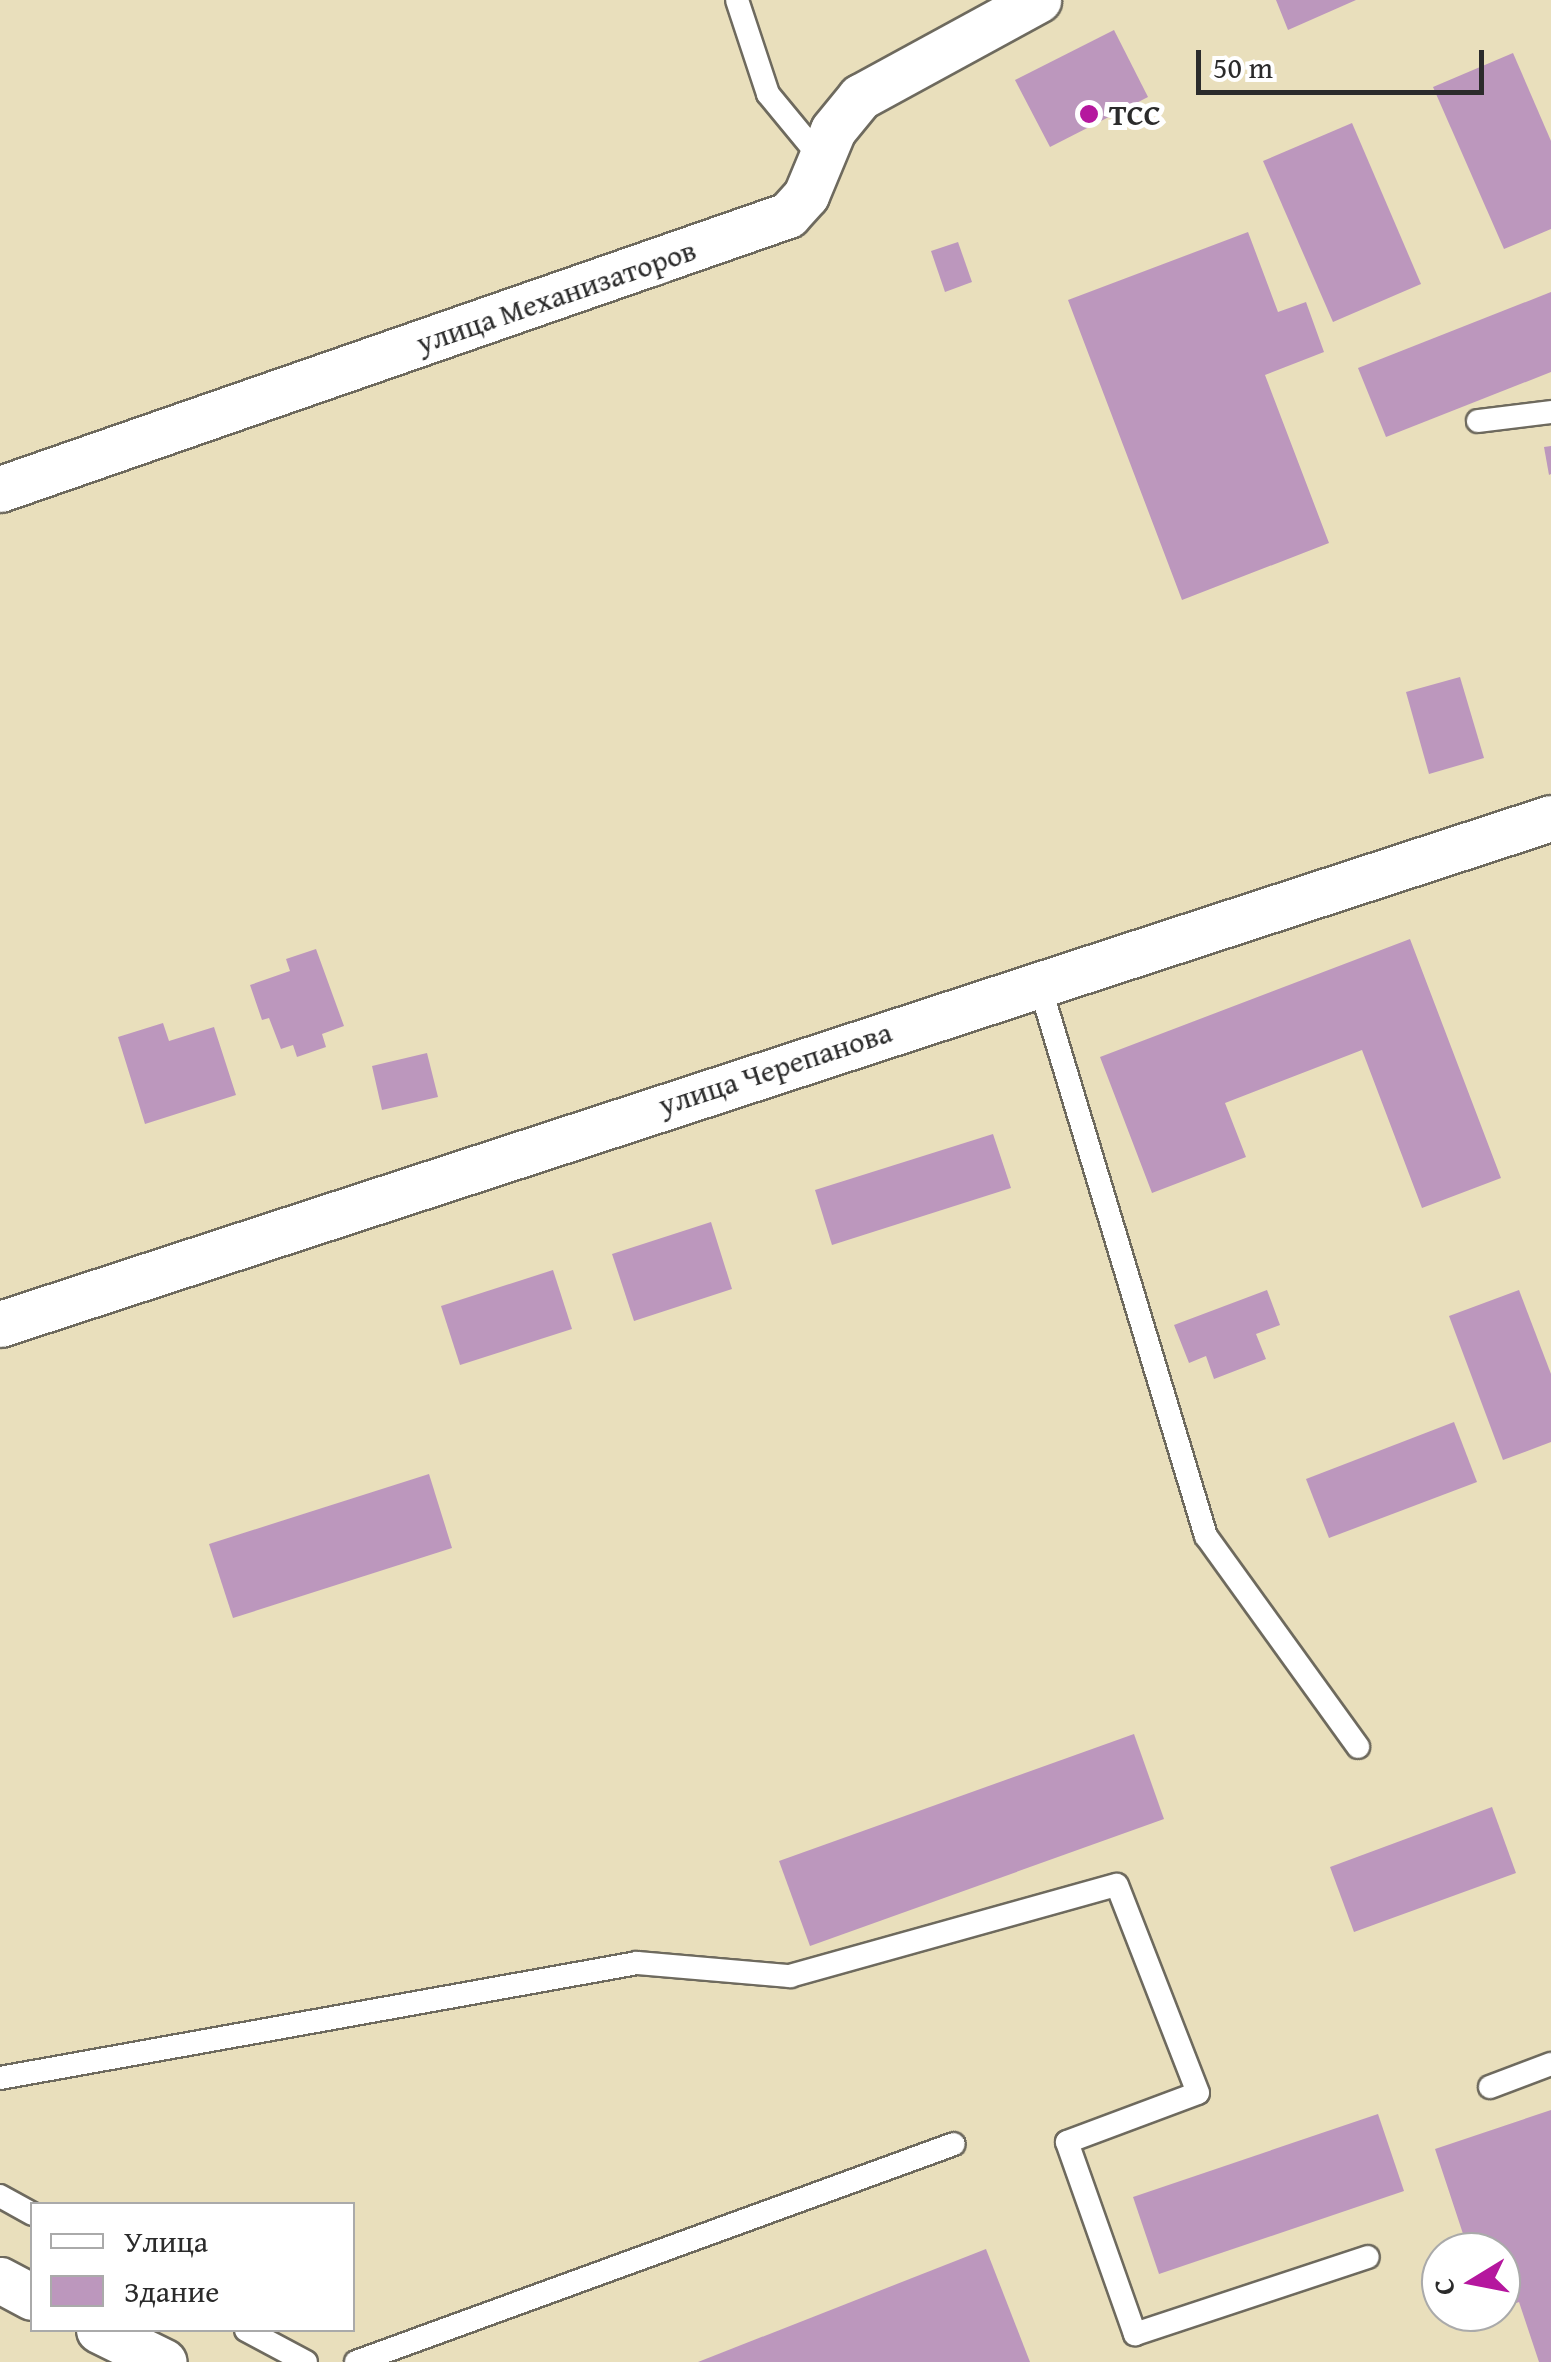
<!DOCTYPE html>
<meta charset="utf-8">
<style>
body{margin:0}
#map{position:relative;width:1551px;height:2362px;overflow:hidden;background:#e9dfbc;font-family:"Gentium Book Plus",serif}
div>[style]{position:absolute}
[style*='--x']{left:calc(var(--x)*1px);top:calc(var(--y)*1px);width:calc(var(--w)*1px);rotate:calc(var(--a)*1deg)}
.building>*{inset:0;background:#bc97bd}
.roads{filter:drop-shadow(2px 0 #6e6a5e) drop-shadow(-2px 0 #6e6a5e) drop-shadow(0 2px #6e6a5e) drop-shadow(0 -2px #6e6a5e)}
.lane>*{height:22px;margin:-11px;padding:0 11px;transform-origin:11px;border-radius:11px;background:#fff}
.street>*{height:45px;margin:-22.5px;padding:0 22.5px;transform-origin:22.5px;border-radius:22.5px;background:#fff}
.dots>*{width:28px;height:28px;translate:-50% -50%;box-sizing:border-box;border:5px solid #fff;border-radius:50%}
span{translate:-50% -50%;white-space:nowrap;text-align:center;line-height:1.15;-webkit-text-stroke:10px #fff;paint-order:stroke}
.poi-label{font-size:30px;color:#2b2b2b;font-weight:700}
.left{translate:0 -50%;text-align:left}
.street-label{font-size:30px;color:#2b2b2b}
.legend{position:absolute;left:30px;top:2202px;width:325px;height:130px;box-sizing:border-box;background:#fff;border:2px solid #aaa;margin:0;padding:12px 18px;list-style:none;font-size:30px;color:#2b2b2b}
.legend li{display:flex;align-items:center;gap:20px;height:50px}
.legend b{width:50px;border:2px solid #aaa}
.north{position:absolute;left:1421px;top:2232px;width:100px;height:100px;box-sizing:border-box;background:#fff;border:2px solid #aaa;border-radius:50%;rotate:260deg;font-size:28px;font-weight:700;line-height:40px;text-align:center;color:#2b2b2b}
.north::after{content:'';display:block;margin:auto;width:35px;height:45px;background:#b5179e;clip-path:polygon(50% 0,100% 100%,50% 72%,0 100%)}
.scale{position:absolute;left:1196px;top:50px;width:288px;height:45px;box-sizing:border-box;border:5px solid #2b2b2b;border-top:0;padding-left:12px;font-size:30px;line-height:35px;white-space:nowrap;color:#2b2b2b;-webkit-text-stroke:8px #fff;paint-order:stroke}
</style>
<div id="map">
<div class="building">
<div style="clip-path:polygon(1276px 0,1356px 0,1288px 30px)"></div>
<div style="clip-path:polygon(1114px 30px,1148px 97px,1050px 147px,1015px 80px)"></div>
<div style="clip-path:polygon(1513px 53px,1551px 141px,1551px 229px,1504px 249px,1433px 87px)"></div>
<div style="clip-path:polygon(1352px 123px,1421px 284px,1333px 322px,1263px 161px)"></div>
<div style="clip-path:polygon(1248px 232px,1278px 312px,1306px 302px,1324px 352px,1265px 375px,1329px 543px,1182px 600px,1068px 300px)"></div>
<div style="clip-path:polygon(958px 242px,972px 282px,945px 292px,931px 251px)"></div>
<div style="clip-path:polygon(1551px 292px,1551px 372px,1386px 437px,1358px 368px)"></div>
<div style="clip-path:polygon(1551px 446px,1551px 474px,1549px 475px,1544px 447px)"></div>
<div style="clip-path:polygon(1460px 677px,1484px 758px,1429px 774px,1406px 692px)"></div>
<div style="clip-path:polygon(1410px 939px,1501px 1178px,1422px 1208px,1362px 1050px,1225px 1103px,1246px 1157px,1152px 1193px,1100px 1057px)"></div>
<div style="clip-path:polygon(316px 949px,344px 1026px,322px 1034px,326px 1047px,297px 1057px,293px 1045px,281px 1049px,269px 1018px,262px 1020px,250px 985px,290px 971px,286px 959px)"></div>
<div style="clip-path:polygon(163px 1023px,169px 1041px,214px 1027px,236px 1095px,145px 1124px,118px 1037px)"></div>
<div style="clip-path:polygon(427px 1053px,438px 1097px,382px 1110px,372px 1066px)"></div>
<div style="clip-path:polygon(993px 1134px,1011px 1188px,832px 1245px,815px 1190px)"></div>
<div style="clip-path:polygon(711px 1222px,732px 1289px,634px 1321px,612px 1254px)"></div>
<div style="clip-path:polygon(553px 1270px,572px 1329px,460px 1365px,441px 1306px)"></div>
<div style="clip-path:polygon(1267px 1290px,1280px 1325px,1256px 1334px,1266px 1359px,1214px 1379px,1206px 1356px,1189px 1363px,1174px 1325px)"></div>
<div style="clip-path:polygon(1519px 1290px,1551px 1374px,1551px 1442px,1503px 1460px,1449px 1316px)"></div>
<div style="clip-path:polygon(1454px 1422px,1477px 1482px,1329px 1538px,1306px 1479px)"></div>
<div style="clip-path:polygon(429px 1474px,452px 1548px,233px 1618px,209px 1544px)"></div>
<div style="clip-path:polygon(1134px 1734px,1164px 1819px,810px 1946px,779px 1861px)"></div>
<div style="clip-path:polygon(1492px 1807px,1516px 1873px,1354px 1932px,1330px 1867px)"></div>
<div style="clip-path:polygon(1551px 2110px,1551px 2362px,1539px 2362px,1519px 2302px,1501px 2309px,1501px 2252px,1469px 2252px,1435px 2149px)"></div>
<div style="clip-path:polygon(1378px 2114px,1404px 2191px,1159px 2274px,1133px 2197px)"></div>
<div style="clip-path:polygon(986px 2249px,1030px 2362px,698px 2362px)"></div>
</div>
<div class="roads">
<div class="lane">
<div style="--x:737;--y:0;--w:99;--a:71.7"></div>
<div style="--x:768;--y:94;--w:82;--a:50.5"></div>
<div style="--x:1478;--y:421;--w:74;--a:-7"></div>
<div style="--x:1039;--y:983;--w:578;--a:73.2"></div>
<div style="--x:1206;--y:1536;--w:260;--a:54.2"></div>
<div style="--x:0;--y:2078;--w:647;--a:-10.23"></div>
<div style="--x:637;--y:1963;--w:154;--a:4.9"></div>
<div style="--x:790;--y:1976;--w:339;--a:-15.6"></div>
<div style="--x:1117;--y:1885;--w:223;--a:68.7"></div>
<div style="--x:1198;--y:2093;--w:140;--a:159.5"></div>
<div style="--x:1067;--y:2142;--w:204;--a:70.5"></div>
<div style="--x:1135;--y:2334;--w:245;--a:-18.3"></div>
<div style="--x:1490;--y:2087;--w:65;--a:-20.7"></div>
<div style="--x:0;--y:2196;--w:37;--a:29"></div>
<div style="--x:246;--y:2330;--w:68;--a:28.1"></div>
<div style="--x:356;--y:2362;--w:636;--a:-20.03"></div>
</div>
<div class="street">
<div style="--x:0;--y:489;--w:834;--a:-19.17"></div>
<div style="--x:788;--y:215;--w:27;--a:-48"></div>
<div style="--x:806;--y:195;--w:70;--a:-67.4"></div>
<div style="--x:833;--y:130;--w:43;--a:-50.7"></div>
<div style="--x:860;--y:97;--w:203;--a:-28.6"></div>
<div style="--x:0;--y:1324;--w:1631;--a:-18.07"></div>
<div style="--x:0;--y:2280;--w:36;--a:28"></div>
<div style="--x:99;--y:2330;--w:72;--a:26.2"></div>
</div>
</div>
<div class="dots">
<div style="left:1089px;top:114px;background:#b5179e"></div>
</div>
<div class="poi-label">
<span class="left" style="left:1109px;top:114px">ТСС</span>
</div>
<div class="street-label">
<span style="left:556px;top:296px;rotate:-19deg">улица Механизаторов</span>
<span style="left:775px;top:1068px;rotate:-18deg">улица Черепанова</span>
</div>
<ul class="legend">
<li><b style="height:12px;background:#fff"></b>Улица</li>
<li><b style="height:28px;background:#bc97bd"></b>Здание</li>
</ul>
<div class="north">С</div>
<div class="scale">50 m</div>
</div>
